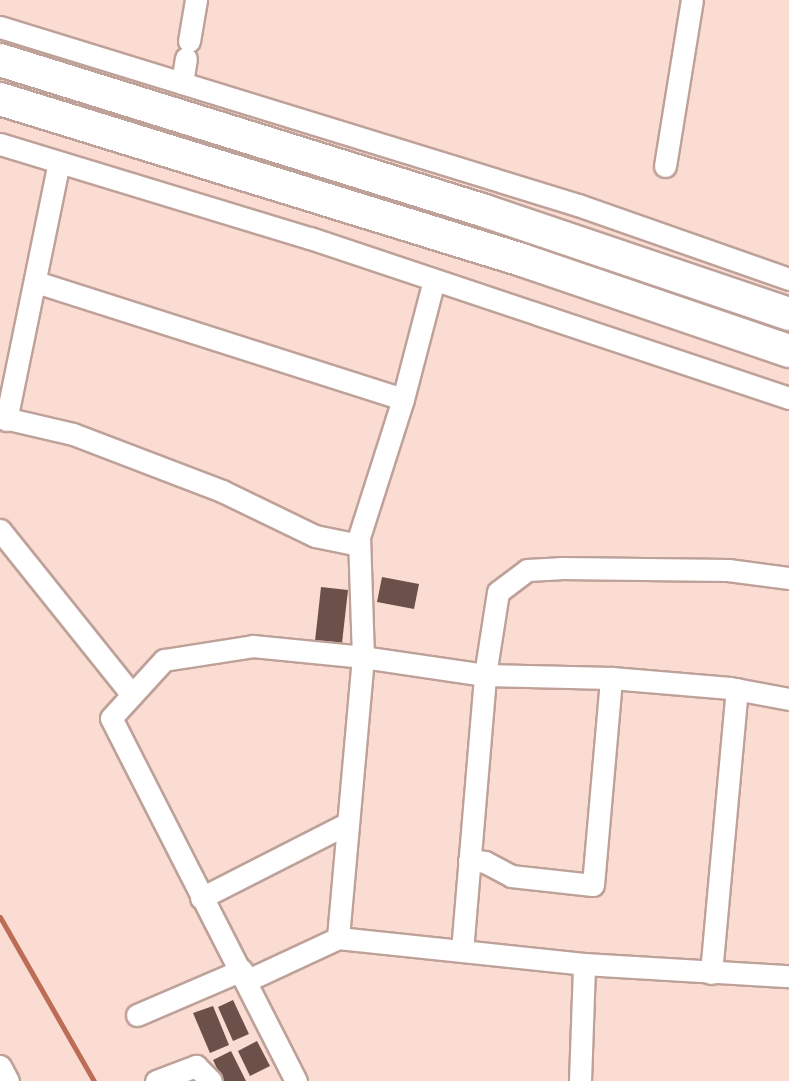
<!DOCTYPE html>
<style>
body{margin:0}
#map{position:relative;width:789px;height:1081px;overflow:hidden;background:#fadcd2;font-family:"DM Sans",sans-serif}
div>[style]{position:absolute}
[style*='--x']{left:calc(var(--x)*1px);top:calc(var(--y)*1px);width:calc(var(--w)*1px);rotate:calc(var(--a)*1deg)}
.stream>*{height:5px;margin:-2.5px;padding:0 2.5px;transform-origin:2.5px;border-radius:2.5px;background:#bc6d55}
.building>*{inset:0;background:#6b514a}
.roads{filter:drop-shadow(2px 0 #bea199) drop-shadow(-2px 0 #bea199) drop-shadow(0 2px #bea199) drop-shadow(0 -2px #bea199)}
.minor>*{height:21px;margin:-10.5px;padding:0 10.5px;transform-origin:10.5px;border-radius:10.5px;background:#fff}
.highway>*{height:32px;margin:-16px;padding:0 16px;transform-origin:16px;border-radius:16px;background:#fff}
span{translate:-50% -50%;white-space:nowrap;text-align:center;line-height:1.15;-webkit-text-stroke:6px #ffece6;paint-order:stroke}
</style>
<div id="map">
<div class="stream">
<div style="--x:0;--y:917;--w:189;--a:60.2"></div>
</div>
<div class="building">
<div style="clip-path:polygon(382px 577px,419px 584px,414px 609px,377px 602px)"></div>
<div style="clip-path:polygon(321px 587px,348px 590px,342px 643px,315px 641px)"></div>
<div style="clip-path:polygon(233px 1000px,249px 1034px,233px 1041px,218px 1007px)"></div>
<div style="clip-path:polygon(213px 1006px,229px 1045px,210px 1053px,193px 1013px)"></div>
<div style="clip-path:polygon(257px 1041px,270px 1066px,250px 1076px,238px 1051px)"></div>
<div style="clip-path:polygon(231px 1051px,246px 1081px,223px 1081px,213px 1060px)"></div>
</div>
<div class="roads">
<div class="minor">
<div style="--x:0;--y:27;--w:605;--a:17.12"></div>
<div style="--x:578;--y:205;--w:224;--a:19.3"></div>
<div style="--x:189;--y:41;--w:42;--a:-80.3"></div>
<div style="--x:182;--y:83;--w:25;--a:-81"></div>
<div style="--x:0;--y:144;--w:324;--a:16.9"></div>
<div style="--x:310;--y:238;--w:505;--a:18.47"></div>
<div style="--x:665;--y:166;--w:168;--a:-80.8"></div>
<div style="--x:36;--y:282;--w:385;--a:17.7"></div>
<div style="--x:0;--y:417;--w:75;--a:13.1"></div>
<div style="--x:73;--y:434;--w:160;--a:20.9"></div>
<div style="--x:222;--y:491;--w:103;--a:25.8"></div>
<div style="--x:315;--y:536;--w:45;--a:11.6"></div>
<div style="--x:6;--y:420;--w:263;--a:-78.4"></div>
<div style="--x:0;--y:530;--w:211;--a:51.3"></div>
<div style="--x:789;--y:699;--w:60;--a:-169.4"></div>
<div style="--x:730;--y:688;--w:119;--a:-175.2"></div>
<div style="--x:611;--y:678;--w:126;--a:-178.6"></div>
<div style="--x:485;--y:675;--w:123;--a:-171.6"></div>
<div style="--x:363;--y:657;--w:282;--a:95.1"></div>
<div style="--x:338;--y:938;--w:247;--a:6"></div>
<div style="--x:584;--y:964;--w:205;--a:3.4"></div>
<div style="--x:469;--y:860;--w:16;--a:7"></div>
<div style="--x:485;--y:862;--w:30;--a:28"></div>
<div style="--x:511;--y:876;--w:82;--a:6.3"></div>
<div style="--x:593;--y:885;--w:208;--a:-85"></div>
<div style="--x:201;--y:898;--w:165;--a:-27"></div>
<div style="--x:462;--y:951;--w:277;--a:-85.2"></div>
<div style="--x:485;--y:675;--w:84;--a:-81.1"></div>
<div style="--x:498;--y:592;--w:36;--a:-37"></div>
<div style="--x:527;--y:570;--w:33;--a:-3"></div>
<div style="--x:560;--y:568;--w:168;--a:0.7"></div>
<div style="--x:728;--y:570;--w:62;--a:7.5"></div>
<div style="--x:711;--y:973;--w:285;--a:-84.8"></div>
<div style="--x:248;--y:980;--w:99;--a:-25"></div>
<div style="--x:137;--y:1015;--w:114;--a:-23.2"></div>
<div style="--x:0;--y:1066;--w:17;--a:62"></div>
<div style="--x:156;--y:1081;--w:43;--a:-20.6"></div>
<div style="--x:196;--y:1066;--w:21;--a:45"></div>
<div style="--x:296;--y:1081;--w:407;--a:-117"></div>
<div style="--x:111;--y:718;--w:79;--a:-47.6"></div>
<div style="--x:164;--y:660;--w:90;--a:-8.9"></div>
<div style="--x:253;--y:646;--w:111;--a:5.7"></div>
<div style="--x:363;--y:657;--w:120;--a:-91.9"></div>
<div style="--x:359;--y:537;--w:145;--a:-72.3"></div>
<div style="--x:403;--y:399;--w:123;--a:-75.4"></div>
<div style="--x:580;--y:1081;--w:117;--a:-88"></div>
</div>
<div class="highway">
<div style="--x:0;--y:60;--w:508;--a:17.29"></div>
<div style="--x:485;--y:211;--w:321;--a:18.7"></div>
<div style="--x:0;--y:99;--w:546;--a:17.14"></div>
<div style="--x:522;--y:260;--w:282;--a:18.8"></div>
</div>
</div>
</div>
